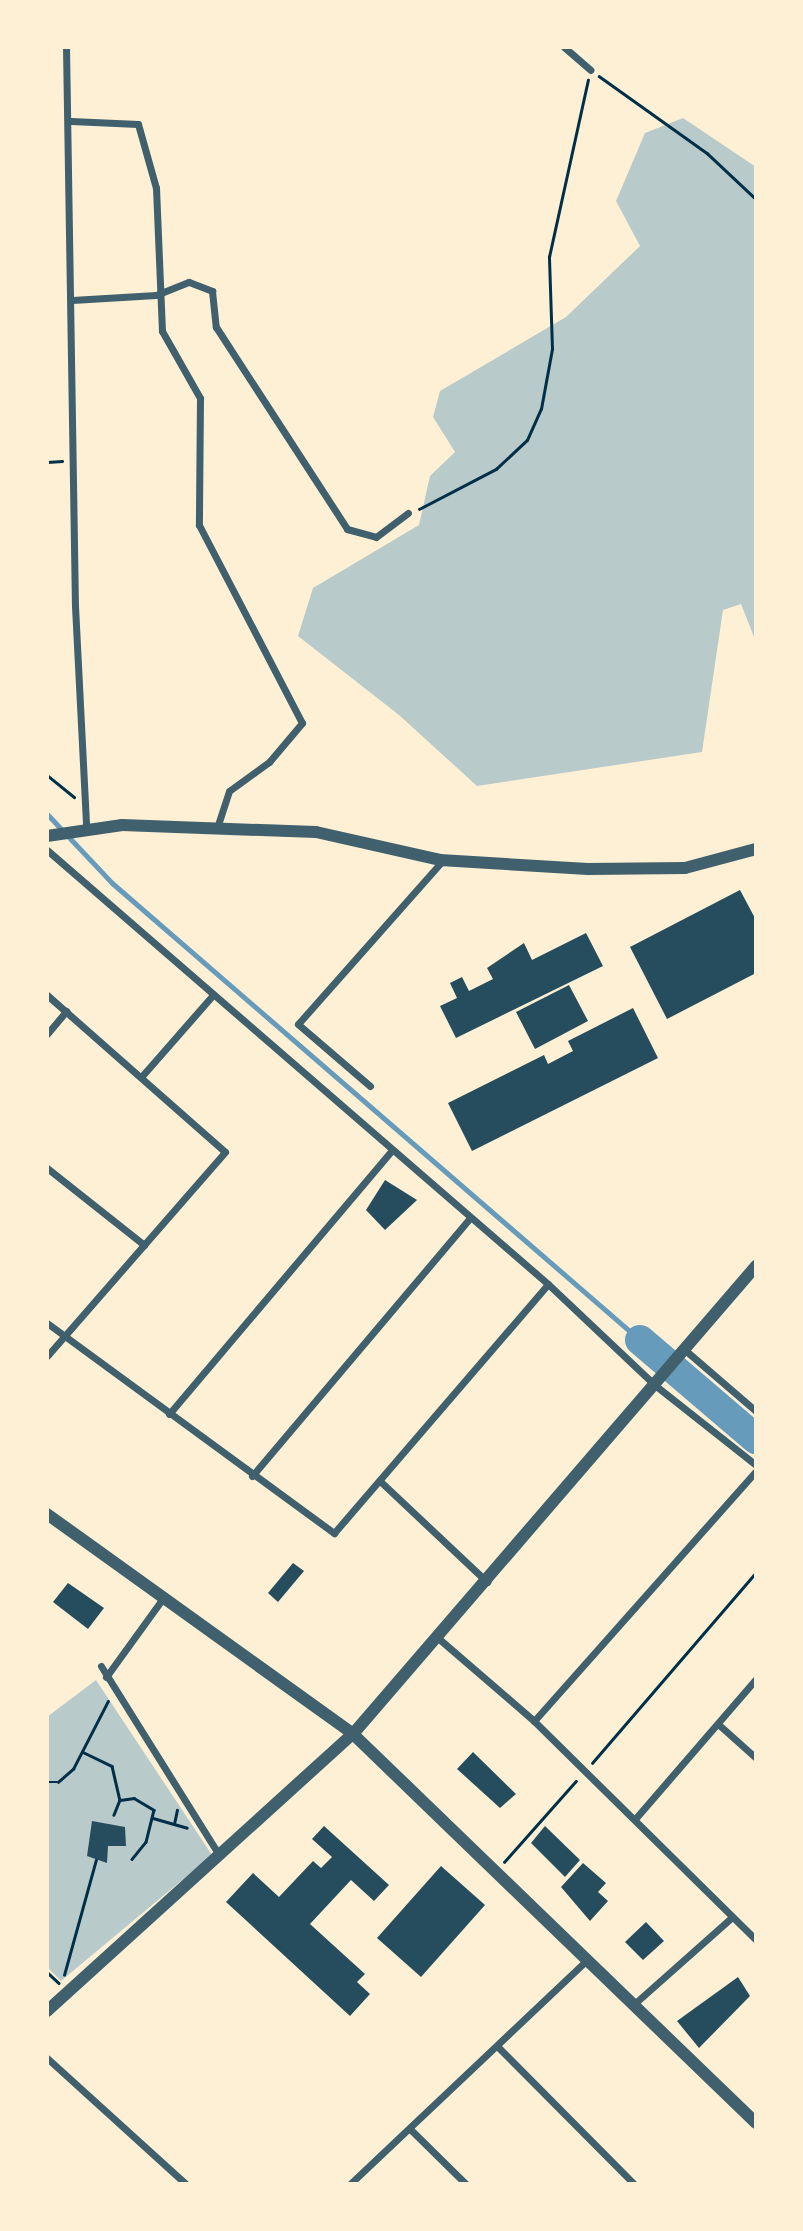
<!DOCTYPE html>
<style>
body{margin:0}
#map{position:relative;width:803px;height:2231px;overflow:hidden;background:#fdf0d5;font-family:"Archivo Narrow",sans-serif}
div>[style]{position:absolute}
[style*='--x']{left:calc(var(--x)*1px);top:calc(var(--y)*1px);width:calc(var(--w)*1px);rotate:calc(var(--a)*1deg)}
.green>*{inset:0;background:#b9caca}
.stream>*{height:5px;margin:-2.5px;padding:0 2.5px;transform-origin:2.5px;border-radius:2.5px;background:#669bbc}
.river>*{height:30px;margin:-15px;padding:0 15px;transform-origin:15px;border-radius:15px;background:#669bbc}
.building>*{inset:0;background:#264d5e}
.path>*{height:2.5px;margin:-1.25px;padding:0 1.25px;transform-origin:1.25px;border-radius:1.25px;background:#003049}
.minor>*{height:7px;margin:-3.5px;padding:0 3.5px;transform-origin:3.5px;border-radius:3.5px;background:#3f606c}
.tertiary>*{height:12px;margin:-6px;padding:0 6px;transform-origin:6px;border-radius:6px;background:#3f606c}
span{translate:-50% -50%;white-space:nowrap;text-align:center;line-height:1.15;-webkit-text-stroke:5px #fdf0d5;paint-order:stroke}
.frame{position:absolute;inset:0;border:49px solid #fdf0d5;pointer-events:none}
</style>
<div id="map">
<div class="green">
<div style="clip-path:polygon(683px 118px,756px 167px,756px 642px,741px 604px,723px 610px,702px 752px,477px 786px,399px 715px,298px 636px,313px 588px,419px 525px,430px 476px,455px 452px,433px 417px,440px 391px,566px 317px,640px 246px,616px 201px,645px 133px)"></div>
<div style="clip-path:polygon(96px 1680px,212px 1855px,61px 1981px,47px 1967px,47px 1717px)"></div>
</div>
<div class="stream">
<div style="--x:47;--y:814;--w:95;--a:46.7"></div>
<div style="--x:112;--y:883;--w:698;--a:40.88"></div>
</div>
<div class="river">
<div style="--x:640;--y:1340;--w:153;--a:40.5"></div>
</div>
<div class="building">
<div style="clip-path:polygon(740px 890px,756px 920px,756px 973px,667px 1019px,630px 947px)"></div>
<div style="clip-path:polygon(586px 933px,603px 966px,456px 1038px,440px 1006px,457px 998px,450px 983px,462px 977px,469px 991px,493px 979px,487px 968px,524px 943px,532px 960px)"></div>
<div style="clip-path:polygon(569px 985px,588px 1021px,535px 1049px,516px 1012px)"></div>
<div style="clip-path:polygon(633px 1008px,658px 1058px,472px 1151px,448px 1103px,544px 1055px,548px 1064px,573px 1051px,568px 1041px)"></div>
<div style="clip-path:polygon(385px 1180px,417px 1200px,385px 1230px,366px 1210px)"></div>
<div style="clip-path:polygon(293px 1563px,304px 1571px,278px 1602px,268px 1593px)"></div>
<div style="clip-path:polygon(68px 1583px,104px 1608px,88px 1629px,53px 1602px)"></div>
<div style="clip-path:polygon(473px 1752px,516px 1794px,500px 1808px,457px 1769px)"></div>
<div style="clip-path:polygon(92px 1821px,125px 1827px,126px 1846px,108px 1846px,107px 1863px,87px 1856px)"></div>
<div style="clip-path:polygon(324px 1826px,389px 1885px,374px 1901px,351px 1880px,310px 1924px,365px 1974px,357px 1982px,370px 1994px,350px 2016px,226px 1902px,253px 1873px,279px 1897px,313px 1861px,321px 1868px,332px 1857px,312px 1839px)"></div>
<div style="clip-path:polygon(545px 1826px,580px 1860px,565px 1877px,531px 1843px)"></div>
<div style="clip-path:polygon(583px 1863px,606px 1883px,598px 1892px,608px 1901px,590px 1921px,561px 1887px)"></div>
<div style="clip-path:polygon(441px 1866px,485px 1905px,421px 1977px,377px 1938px)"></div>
<div style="clip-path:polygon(646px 1922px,664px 1941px,643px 1960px,625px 1942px)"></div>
<div style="clip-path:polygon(738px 1977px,750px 1996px,699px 2048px,677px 2021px)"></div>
</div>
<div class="path">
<div style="--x:599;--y:76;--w:133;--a:35.5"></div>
<div style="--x:707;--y:153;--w:67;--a:43.2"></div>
<div style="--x:47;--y:462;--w:15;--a:-4"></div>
<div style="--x:419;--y:509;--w:87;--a:-27.5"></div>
<div style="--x:496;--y:469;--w:42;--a:-43.1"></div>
<div style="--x:527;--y:440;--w:34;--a:-66"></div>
<div style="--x:541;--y:409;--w:61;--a:-79.6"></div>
<div style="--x:552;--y:349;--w:92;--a:-91.9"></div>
<div style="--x:549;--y:257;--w:181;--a:-77.6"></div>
<div style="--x:47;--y:775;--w:35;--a:39"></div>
<div style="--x:83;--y:1752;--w:32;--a:26"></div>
<div style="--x:112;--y:1766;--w:35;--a:77"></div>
<div style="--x:120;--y:1800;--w:16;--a:112"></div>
<div style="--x:592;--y:1763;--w:252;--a:-49.3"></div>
<div style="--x:47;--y:1782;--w:11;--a:0"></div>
<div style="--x:58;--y:1782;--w:20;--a:-41"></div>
<div style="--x:73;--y:1769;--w:76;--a:-62.8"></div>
<div style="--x:120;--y:1800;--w:14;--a:-8"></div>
<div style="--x:134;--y:1798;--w:23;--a:31"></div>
<div style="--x:154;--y:1810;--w:33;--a:104"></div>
<div style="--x:146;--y:1842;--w:22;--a:129"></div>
<div style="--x:153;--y:1818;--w:35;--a:16"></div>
<div style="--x:174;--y:1824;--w:14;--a:-78"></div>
<div style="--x:504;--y:1862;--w:108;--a:-48.4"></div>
<div style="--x:47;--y:1972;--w:16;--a:43"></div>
<div style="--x:64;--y:1975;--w:119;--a:-74.5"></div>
</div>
<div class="minor">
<div style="--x:66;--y:47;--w:559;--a:89.08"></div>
<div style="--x:75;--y:606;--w:220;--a:87.1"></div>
<div style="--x:564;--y:47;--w:35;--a:41"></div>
<div style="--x:71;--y:121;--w:67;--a:2.6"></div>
<div style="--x:138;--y:124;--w:66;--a:74.3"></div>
<div style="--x:156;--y:188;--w:143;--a:87.6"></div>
<div style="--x:162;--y:331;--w:77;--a:60.4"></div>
<div style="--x:200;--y:398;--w:127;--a:90.5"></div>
<div style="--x:199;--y:525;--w:223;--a:62.5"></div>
<div style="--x:302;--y:723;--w:51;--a:130.2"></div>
<div style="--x:269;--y:762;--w:49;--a:144.1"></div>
<div style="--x:229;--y:791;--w:38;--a:108"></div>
<div style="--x:72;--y:300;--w:84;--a:-3.4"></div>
<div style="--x:156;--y:295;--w:35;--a:-22"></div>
<div style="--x:189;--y:282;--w:25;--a:21"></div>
<div style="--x:212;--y:291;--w:36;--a:84"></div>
<div style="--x:216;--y:327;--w:241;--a:57"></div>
<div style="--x:347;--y:529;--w:30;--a:15"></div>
<div style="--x:376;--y:537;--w:40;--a:-37"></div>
<div style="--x:47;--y:850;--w:663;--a:40.9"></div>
<div style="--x:548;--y:1284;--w:149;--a:43.4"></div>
<div style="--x:656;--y:1386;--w:127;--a:38.3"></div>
<div style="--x:47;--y:995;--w:237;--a:41.4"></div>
<div style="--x:225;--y:1152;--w:271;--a:131.1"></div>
<div style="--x:47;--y:1034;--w:30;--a:-50"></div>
<div style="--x:142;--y:1076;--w:108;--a:-48.8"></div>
<div style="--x:370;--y:1086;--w:95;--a:-139.3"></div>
<div style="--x:298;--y:1024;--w:219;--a:-48.5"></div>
<div style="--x:47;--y:1168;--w:124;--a:38.4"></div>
<div style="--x:47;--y:1323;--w:356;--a:36.2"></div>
<div style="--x:334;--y:1533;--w:328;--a:-49.3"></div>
<div style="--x:685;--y:1350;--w:94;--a:40.7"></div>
<div style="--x:169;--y:1414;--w:344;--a:-49.8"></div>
<div style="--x:252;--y:1476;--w:338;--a:-49.8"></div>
<div style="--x:381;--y:1482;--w:146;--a:43.3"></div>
<div style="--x:438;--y:1638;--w:127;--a:40.8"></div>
<div style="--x:534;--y:1721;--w:312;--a:44.6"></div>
<div style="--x:101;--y:1666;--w:223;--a:58"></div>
<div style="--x:106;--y:1677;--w:99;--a:-54.1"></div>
<div style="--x:534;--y:1721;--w:334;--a:-48.4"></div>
<div style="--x:718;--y:1724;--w:51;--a:41.8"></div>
<div style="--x:635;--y:1819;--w:185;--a:-49.2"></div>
<div style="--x:633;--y:2005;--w:132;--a:-41.6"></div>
<div style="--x:497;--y:2046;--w:194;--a:45.2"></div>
<div style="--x:47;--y:2058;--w:188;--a:42.2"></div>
<div style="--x:410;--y:2129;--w:78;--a:44.5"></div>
<div style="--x:350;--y:2184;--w:326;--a:-43.4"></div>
</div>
<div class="tertiary">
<div style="--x:47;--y:836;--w:76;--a:-8.3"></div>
<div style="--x:122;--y:825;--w:194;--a:2.1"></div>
<div style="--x:316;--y:832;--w:127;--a:12.7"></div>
<div style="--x:440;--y:860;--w:148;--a:3.5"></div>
<div style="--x:588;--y:869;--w:97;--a:-0.6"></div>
<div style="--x:685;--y:868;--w:73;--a:-15"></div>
<div style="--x:47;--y:1514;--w:377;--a:35.7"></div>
<div style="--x:353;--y:1734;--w:560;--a:43.99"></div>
<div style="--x:47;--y:2011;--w:413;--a:-42.2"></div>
<div style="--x:353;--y:1734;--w:618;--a:-49.27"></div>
</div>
<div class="frame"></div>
</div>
